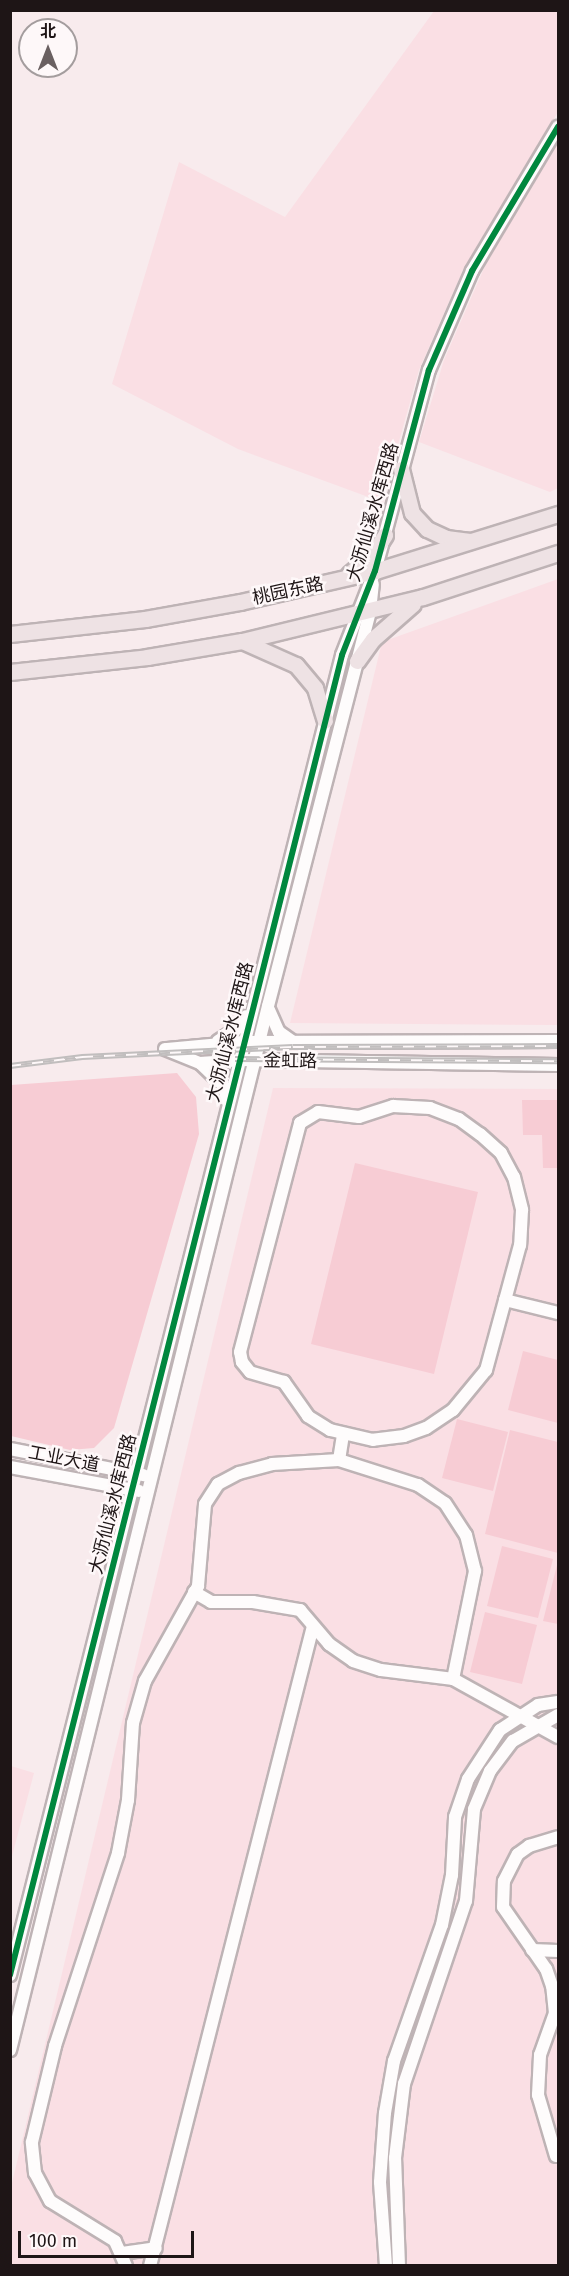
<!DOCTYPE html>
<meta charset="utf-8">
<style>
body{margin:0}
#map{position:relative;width:569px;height:2276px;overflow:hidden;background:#f8ebed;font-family:"Fira Sans","Noto Sans SC",sans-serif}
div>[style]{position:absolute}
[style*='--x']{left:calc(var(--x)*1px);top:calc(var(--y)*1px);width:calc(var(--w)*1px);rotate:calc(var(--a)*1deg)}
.built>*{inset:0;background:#fadfe4}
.green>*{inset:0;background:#f7ccd4}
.roads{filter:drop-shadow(2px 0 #beb3b5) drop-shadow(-2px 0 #beb3b5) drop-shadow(0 2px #beb3b5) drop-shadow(0 -2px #beb3b5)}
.minor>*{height:12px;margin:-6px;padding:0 6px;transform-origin:6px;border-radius:6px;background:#fefcfc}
.major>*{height:15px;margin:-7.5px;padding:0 7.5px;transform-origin:7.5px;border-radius:7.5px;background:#eee2e4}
.rail>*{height:6px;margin-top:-3px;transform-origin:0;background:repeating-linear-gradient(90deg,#fef8f9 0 11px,#c1bebe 0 22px);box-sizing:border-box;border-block:2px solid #c1bebe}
.cycleway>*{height:6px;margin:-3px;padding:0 3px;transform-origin:3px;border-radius:3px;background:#00873e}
span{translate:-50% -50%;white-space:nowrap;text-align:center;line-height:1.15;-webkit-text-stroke:5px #fef8f9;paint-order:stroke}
.street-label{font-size:18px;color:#1e1516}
.frame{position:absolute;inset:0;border:12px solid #1e1516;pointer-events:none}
.north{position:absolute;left:18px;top:18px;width:60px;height:60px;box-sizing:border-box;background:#fef8f9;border:2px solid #a49d9e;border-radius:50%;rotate:0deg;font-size:16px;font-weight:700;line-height:24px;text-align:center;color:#1e1516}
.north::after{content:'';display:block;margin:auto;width:21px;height:27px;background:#6a6061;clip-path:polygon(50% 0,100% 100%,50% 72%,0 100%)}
.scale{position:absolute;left:18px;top:2231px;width:176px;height:27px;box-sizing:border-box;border:3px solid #1e1516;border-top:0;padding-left:8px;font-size:18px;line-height:21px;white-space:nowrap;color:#1e1516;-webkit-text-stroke:4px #fef8f9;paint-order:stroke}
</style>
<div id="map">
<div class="built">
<div style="clip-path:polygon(434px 11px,558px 11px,558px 112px,464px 268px,419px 370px,382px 502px,238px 449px,112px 384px,179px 162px,285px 217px)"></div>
<div style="clip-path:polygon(558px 141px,558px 488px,550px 492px,419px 442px,444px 360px,495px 243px)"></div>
<div style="clip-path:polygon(558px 579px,558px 1025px,290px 1023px,382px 642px)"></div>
<div style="clip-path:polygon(273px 1088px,558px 1089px,558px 2265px,11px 2266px,11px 2187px)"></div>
<div style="clip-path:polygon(11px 1766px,34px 1773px,11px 1860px,10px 1766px)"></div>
</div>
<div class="green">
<div style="clip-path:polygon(177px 1073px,196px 1097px,199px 1134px,114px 1428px,94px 1448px,70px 1450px,11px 1436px,11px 1085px)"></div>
<div style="clip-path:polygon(522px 1100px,558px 1100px,558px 1168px,543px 1168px,542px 1135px,523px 1135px)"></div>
<div style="clip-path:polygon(355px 1163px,478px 1192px,434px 1374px,311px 1344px)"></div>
<div style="clip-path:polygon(523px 1351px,558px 1360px,558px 1423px,508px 1410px)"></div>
<div style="clip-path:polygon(457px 1419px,508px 1432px,493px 1491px,442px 1478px)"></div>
<div style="clip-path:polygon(510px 1430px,558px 1442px,558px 1553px,485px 1534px)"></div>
<div style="clip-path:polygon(502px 1546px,553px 1559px,538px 1618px,487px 1606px)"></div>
<div style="clip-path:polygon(558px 1561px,558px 1624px,543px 1621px)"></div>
<div style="clip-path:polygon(485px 1612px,537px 1625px,522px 1684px,470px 1672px)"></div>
</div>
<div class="roads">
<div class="minor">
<div style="--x:269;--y:1010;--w:24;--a:66"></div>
<div style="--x:279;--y:1032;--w:16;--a:35"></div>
<div style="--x:218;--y:1041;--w:27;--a:-33"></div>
<div style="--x:241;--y:1026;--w:11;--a:-63"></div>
<div style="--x:165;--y:1049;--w:38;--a:22"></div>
<div style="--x:200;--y:1063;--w:39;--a:-4"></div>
<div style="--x:239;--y:1060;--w:319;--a:0.9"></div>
<div style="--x:167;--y:1049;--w:76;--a:-5.3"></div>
<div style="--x:243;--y:1042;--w:315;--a:-0.2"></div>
<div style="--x:200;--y:1063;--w:32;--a:44"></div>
<div style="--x:223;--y:1085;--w:18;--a:74"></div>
<div style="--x:393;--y:1106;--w:37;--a:3"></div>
<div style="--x:430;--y:1108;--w:31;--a:21"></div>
<div style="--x:459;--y:1119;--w:26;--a:36"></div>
<div style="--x:480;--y:1134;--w:28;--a:42"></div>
<div style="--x:501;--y:1153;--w:27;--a:62"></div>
<div style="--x:514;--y:1177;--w:34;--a:76"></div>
<div style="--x:522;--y:1210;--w:35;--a:93"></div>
<div style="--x:520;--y:1245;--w:130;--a:105.2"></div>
<div style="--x:486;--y:1370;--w:52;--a:129.5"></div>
<div style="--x:453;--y:1410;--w:32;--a:146"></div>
<div style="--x:426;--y:1428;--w:23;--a:160"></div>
<div style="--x:404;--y:1436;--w:31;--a:173"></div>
<div style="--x:373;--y:1440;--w:44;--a:-166.9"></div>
<div style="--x:330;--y:1430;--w:26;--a:-148"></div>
<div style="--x:308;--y:1416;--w:42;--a:-125.2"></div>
<div style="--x:284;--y:1382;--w:35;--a:-164"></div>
<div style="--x:250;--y:1372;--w:13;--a:-129"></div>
<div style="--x:242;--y:1362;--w:10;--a:-101"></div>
<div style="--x:240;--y:1352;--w:237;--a:-75.3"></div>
<div style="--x:300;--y:1123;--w:21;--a:-31"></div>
<div style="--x:318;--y:1112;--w:41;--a:7"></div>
<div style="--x:359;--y:1117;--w:36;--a:-18"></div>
<div style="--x:505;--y:1300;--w:55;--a:13.8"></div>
<div style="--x:10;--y:1449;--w:136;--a:11.1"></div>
<div style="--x:339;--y:1460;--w:26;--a:-81"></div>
<div style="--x:10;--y:1467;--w:131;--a:10.5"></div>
<div style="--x:194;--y:1592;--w:20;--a:30"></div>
<div style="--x:211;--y:1602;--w:42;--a:0"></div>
<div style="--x:253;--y:1602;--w:48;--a:9.7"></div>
<div style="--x:300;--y:1610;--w:45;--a:49.5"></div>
<div style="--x:329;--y:1644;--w:29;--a:35"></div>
<div style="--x:353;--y:1661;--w:29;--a:18"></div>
<div style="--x:381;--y:1670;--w:73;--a:7.1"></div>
<div style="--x:453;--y:1679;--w:120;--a:28.9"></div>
<div style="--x:532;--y:1950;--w:26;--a:2"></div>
<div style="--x:10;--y:1975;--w:1361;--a:-75.88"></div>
<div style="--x:342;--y:655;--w:90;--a:-68.6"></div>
<div style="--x:375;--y:571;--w:208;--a:-75"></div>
<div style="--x:429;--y:370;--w:108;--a:-66.5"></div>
<div style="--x:472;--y:271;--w:168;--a:-59.2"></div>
<div style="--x:10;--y:2050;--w:1075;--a:-76.12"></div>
<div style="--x:268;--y:1006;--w:408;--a:-75.5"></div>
<div style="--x:370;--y:611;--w:27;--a:-84"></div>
<div style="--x:556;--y:2156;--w:64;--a:-106.4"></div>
<div style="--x:538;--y:2095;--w:40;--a:-87.1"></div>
<div style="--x:540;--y:2055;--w:45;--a:-70.3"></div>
<div style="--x:555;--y:2013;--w:27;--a:-96"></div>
<div style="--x:552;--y:1986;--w:18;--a:-109"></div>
<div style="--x:546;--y:1969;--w:75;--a:-124.7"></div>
<div style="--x:503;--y:1907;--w:26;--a:-88"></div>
<div style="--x:504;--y:1881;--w:30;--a:-63"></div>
<div style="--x:518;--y:1854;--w:14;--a:-36"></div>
<div style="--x:529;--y:1846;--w:30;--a:-17"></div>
<div style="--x:122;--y:2253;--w:34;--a:-8"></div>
<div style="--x:126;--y:2266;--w:27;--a:-114"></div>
<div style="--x:115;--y:2241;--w:76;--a:-148.4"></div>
<div style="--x:50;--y:2201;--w:32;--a:-118"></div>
<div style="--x:35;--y:2173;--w:31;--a:-96"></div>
<div style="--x:32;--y:2142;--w:99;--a:-76.5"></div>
<div style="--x:55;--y:2046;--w:203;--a:-71.9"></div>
<div style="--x:118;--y:1853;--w:54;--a:-79.3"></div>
<div style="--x:128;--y:1800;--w:77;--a:-86.3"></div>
<div style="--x:133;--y:1723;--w:44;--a:-74.1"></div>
<div style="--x:145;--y:1681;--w:109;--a:-60.8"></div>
<div style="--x:198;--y:1586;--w:82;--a:-85.1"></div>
<div style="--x:205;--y:1504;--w:24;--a:-57"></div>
<div style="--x:218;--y:1484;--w:24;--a:-28"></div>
<div style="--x:239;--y:1473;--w:34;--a:-15"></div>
<div style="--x:272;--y:1464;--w:67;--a:-3.4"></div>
<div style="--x:339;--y:1460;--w:83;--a:17.6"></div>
<div style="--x:418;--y:1485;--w:32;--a:34"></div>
<div style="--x:445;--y:1503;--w:38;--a:57"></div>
<div style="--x:466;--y:1535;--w:37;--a:76"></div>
<div style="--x:475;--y:1571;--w:110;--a:101.5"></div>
<div style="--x:150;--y:2266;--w:660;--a:-75.71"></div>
<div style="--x:386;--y:2266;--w:84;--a:-94.1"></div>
<div style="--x:380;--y:2182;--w:69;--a:-85.9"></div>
<div style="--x:385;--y:2113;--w:53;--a:-80.2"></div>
<div style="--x:394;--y:2061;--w:144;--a:-70.6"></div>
<div style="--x:442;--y:1925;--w:51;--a:-78.7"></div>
<div style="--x:452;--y:1875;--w:58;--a:-87"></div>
<div style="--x:455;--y:1817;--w:40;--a:-71.1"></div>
<div style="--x:468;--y:1779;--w:59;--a:-56.9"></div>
<div style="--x:500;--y:1730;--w:45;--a:-33.3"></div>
<div style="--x:538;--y:1705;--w:20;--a:-9"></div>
<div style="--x:399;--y:2266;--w:108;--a:-92.1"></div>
<div style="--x:395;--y:2158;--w:75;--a:-83.1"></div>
<div style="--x:404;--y:2084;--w:193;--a:-71.3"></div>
<div style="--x:466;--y:1901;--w:92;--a:-85"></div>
<div style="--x:474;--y:1809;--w:41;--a:-67.2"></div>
<div style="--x:490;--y:1771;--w:38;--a:-53"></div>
<div style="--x:513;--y:1741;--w:52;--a:-30"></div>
</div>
<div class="major">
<div style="--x:401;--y:469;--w:45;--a:76"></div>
<div style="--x:412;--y:513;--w:22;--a:47"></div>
<div style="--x:427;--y:529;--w:21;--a:25"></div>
<div style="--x:446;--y:538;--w:24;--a:7"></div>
<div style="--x:349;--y:574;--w:30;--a:-40"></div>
<div style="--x:372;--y:555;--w:24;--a:-57"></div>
<div style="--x:10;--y:634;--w:136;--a:-6.3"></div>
<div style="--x:145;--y:619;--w:97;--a:-10.1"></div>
<div style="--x:240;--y:602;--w:139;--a:-12.9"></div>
<div style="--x:375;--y:571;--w:192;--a:-17.3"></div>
<div style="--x:242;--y:641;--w:59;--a:24"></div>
<div style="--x:296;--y:665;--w:30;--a:50"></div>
<div style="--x:315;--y:688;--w:34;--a:73"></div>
<div style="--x:357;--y:661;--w:27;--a:-54"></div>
<div style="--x:373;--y:639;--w:53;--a:-41.2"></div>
<div style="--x:10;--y:672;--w:138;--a:-6.2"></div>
<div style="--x:147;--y:657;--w:96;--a:-9.6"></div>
<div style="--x:242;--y:641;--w:186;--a:-13.7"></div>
<div style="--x:423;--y:597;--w:142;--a:-18.1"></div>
</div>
</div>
<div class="rail">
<div style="--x:235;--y:1059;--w:323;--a:0.4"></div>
<div style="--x:10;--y:1066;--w:73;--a:-7.1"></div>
<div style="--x:82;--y:1057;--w:211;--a:-2.7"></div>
<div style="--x:293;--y:1047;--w:265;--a:-0.2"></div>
</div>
<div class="cycleway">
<div style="--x:10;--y:1975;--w:1361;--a:-75.88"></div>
<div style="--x:342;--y:655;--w:90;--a:-68.6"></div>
<div style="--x:375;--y:571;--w:208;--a:-75"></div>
<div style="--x:429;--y:370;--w:108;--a:-66.5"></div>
<div style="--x:472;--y:271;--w:168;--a:-59.2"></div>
</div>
<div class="street-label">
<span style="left:373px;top:512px;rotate:-74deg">大沥仙溪水库西路</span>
<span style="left:288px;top:591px;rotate:-12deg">桃园东路</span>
<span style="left:230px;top:1032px;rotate:-76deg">大沥仙溪水库西路</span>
<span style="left:290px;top:1061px;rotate:1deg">金虹路</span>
<span style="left:64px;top:1459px;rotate:11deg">工业大道</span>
<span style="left:113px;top:1504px;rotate:-76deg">大沥仙溪水库西路</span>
</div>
<div class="frame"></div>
<div class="north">北</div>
<div class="scale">100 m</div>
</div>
